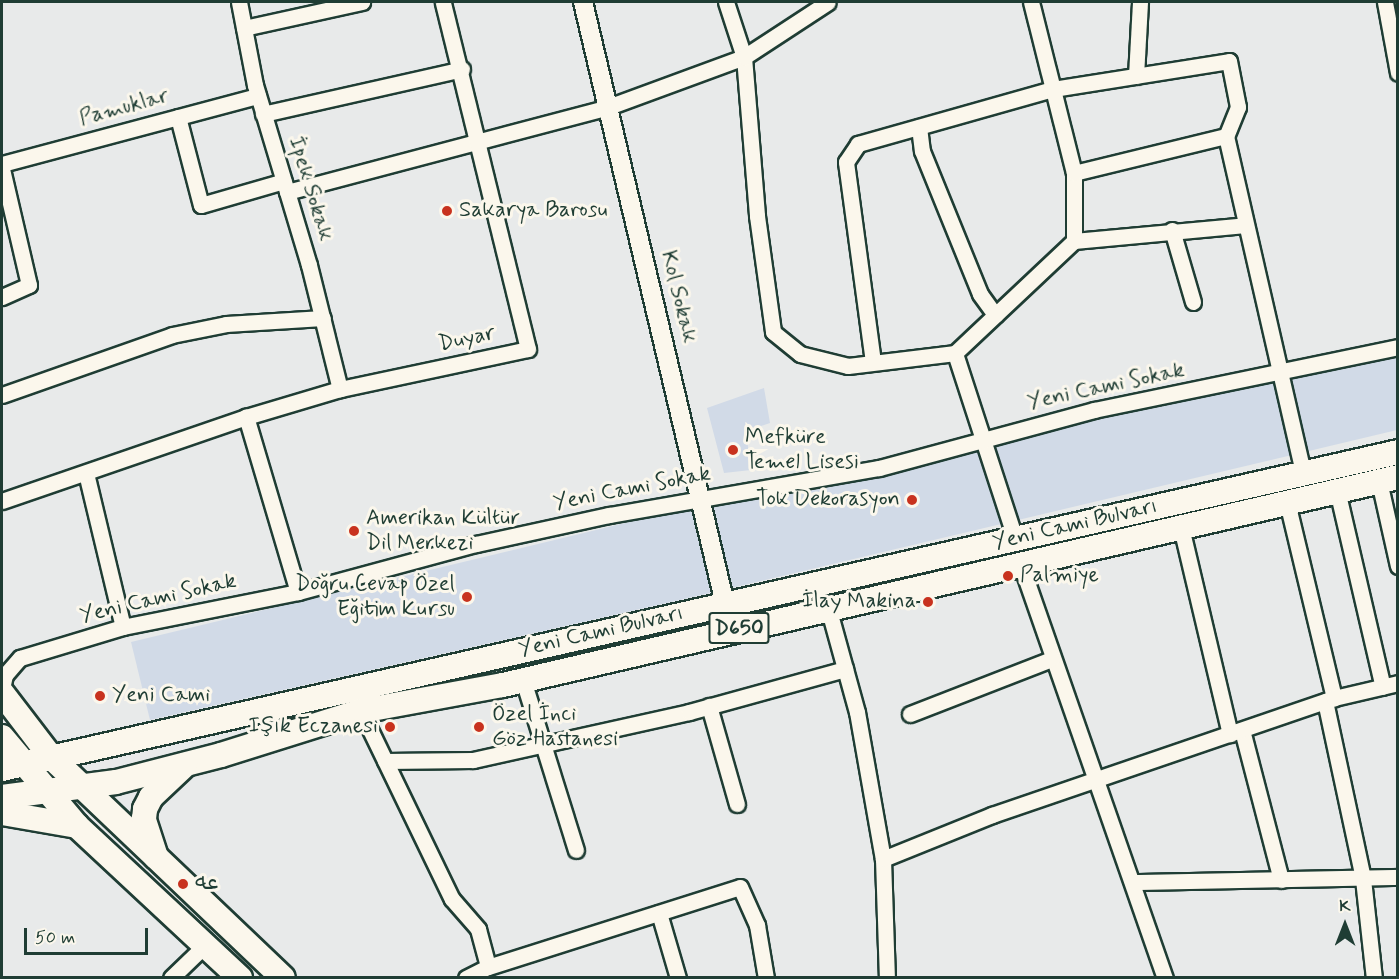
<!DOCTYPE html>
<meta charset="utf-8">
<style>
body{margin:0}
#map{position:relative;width:1399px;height:979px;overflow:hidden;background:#e8eaea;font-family:Mynerve,"Playpen Sans Arabic",sans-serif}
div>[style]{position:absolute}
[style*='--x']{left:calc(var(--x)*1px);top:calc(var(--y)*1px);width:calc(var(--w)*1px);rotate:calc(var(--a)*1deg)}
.built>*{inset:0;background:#d1dae7}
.roads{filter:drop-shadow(2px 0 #1f3d34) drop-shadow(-2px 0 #1f3d34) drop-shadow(0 2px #1f3d34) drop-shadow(0 -2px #1f3d34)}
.minor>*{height:15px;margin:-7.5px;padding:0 7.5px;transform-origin:7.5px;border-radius:7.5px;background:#fbf7ec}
.tertiary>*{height:18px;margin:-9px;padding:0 9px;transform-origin:9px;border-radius:9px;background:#fbf7ec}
.primary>*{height:24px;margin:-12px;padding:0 12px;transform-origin:12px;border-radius:12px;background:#fbf7ec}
.dots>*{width:16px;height:16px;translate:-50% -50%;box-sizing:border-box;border:3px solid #fbf7ec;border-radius:50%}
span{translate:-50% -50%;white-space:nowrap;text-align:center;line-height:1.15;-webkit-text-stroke:6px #fbf7ec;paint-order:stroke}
.shield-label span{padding:2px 4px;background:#fbf7ec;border:2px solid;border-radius:4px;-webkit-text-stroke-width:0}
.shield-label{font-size:21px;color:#1f3d34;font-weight:700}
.street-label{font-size:22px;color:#1f3d34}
.poi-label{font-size:22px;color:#1f3d34}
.left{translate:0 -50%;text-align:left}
.right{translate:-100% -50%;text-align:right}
.frame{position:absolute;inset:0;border:3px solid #1f3d34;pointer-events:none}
.north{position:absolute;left:1315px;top:895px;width:60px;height:60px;-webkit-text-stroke:4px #fbf7ec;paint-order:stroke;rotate:0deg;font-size:16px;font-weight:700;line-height:24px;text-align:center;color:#1f3d34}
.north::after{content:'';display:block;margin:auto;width:21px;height:27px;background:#1f3d34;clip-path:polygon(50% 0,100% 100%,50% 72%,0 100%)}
.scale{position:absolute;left:24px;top:928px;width:124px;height:27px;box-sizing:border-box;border:3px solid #1f3d34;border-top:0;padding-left:8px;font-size:18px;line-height:21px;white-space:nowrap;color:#1f3d34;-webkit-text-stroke:4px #fbf7ec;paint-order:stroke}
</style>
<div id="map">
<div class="built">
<div style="clip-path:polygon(1397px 351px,1397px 430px,702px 595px,150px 720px,131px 642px,683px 509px)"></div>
<div style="clip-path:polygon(764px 388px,770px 423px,746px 431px,751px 470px,724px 473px,707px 408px)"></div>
</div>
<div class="roads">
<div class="minor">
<div style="--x:239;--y:2;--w:85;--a:79.1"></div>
<div style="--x:255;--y:85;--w:188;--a:73.3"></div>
<div style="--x:309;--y:265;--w:128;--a:76"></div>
<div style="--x:726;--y:2;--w:58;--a:71.9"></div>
<div style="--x:744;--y:57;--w:160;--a:85.3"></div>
<div style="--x:757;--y:216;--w:117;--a:82.1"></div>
<div style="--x:773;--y:332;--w:35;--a:39"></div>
<div style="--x:800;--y:354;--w:49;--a:14"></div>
<div style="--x:848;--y:366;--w:108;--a:-6.9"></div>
<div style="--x:1385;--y:2;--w:72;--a:79.6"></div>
<div style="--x:244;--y:28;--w:121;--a:-12.4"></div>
<div style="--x:1136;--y:76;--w:74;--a:-86.9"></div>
<div style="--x:263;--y:114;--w:204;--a:-12.7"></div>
<div style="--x:178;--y:117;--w:91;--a:75.4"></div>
<div style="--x:201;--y:205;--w:86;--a:-16.1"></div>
<div style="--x:919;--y:127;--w:24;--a:83"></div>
<div style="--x:922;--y:151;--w:154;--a:67.9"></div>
<div style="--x:980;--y:294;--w:26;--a:54"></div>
<div style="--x:2;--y:164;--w:265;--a:-14.9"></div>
<div style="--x:2;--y:169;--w:119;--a:76.9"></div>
<div style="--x:29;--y:285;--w:30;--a:156"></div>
<div style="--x:1074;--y:173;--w:156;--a:-13.7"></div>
<div style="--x:287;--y:192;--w:332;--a:-14.8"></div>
<div style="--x:608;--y:107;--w:145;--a:-20.2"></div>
<div style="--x:744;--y:57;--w:100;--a:-33.2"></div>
<div style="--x:1172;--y:230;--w:75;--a:73.7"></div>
<div style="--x:1074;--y:241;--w:172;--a:-5.3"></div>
<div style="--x:873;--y:362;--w:202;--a:-97.7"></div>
<div style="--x:846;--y:162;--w:22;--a:-56"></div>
<div style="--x:858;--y:144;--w:203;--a:-15.8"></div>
<div style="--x:1053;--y:89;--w:178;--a:-9"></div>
<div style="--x:1229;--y:61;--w:47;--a:78.9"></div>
<div style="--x:1238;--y:107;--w:31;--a:112"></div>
<div style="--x:1226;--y:136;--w:346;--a:77.1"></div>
<div style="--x:2;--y:395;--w:180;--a:-19.4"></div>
<div style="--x:172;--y:335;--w:55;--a:-11.5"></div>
<div style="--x:226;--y:324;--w:97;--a:-3.5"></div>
<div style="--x:86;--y:473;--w:158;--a:76.5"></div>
<div style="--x:1379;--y:481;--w:87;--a:77.4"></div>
<div style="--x:1337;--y:490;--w:202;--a:76.9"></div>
<div style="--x:2;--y:501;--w:258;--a:-19"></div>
<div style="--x:1287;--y:502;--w:202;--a:76.5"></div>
<div style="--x:1181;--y:527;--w:213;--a:76.7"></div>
<div style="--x:1015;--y:538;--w:194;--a:-108"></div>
<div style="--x:955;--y:353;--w:163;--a:-43.3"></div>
<div style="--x:1074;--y:241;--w:68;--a:-90"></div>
<div style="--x:1074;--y:173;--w:176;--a:-104.1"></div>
<div style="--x:1020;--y:562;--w:441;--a:70.8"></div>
<div style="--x:298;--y:592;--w:183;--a:-106.5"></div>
<div style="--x:246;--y:417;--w:98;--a:-16.6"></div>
<div style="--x:340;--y:389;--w:192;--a:-12"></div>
<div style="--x:528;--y:349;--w:357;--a:-103.8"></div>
<div style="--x:828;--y:607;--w:109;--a:74.6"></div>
<div style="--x:857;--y:712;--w:149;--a:80"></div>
<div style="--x:883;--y:859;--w:119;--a:88.1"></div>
<div style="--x:523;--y:680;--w:178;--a:72.7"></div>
<div style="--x:2;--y:689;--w:14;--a:-78"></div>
<div style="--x:5;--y:675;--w:23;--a:-49"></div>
<div style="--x:20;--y:658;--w:108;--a:-16.8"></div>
<div style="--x:123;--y:627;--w:178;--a:-11.3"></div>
<div style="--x:298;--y:592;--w:184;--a:-15.1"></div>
<div style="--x:476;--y:544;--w:136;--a:-12.3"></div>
<div style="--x:609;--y:515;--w:274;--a:-9.9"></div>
<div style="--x:879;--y:468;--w:223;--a:-15.1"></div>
<div style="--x:1094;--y:410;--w:310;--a:-11.7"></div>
<div style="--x:1325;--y:701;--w:182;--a:77.9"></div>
<div style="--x:1363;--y:879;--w:100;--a:83.7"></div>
<div style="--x:709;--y:706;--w:102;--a:74.1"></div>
<div style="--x:361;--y:711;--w:209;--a:64.2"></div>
<div style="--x:452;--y:899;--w:40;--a:49"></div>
<div style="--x:478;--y:929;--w:39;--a:75"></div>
<div style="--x:910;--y:714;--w:152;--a:-21.2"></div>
<div style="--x:1242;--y:730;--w:155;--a:75.4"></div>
<div style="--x:385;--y:761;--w:88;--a:-0.7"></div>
<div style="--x:473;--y:760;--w:221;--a:-12.5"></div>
<div style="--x:689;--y:712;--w:162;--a:-15.4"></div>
<div style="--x:883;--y:859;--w:118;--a:-22"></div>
<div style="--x:992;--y:815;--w:361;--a:-18.9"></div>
<div style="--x:1334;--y:698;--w:66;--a:-13.2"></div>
<div style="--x:1133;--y:882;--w:265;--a:-1.1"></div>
<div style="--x:659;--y:913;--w:68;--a:73.7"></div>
<div style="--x:171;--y:978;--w:47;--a:-44.1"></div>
<div style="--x:466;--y:978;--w:25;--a:-27"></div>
<div style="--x:488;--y:967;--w:264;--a:-17.6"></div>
<div style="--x:740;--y:887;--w:42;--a:65.9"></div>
<div style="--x:757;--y:925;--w:54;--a:80.4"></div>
</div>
<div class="tertiary">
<div style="--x:583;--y:2;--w:619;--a:76.73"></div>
</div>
<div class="primary">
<div style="--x:2;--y:693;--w:81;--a:52.6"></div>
<div style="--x:51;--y:757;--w:320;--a:43.6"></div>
<div style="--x:2;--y:737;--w:116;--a:49.9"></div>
<div style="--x:77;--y:826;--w:223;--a:43"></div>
<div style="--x:2;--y:769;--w:1432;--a:-12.79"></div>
<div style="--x:2;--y:797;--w:115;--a:-7.5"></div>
<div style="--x:116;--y:782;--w:108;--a:-14.4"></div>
<div style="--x:221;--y:755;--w:147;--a:-17.4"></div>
<div style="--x:361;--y:711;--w:144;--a:-10.4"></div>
<div style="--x:503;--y:685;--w:919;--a:-13.08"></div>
<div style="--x:2;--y:813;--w:76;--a:9.8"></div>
<div style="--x:156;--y:857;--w:40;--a:-108"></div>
<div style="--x:144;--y:819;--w:10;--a:-84"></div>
<div style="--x:145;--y:809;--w:13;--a:-63"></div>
<div style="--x:151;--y:797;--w:47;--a:-43.3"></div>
</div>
</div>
<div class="dots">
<div style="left:447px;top:211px;background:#c8321e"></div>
<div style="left:733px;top:450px;background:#c8321e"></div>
<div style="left:912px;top:500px;background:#c8321e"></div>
<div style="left:354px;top:531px;background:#c8321e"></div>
<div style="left:1008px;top:576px;background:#c8321e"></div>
<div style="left:467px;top:597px;background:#c8321e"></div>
<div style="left:928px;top:602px;background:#c8321e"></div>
<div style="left:100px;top:696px;background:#c8321e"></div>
<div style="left:390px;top:727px;background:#c8321e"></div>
<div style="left:479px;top:727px;background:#c8321e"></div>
<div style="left:183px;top:884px;background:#c8321e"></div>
</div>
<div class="shield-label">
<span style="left:739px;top:628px">D650</span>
</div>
<div class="street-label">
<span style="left:124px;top:108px;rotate:-15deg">Pamuklar</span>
<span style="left:310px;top:189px;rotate:73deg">İpek Sokak</span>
<span style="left:678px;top:297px;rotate:76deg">Kol Sokak</span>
<span style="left:467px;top:339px;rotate:-12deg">Duyar</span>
<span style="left:1106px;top:387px;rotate:-12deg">Yeni Cami Sokak</span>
<span style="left:632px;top:489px;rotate:-11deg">Yeni Cami Sokak</span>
<span style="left:1075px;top:525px;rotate:-13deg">Yeni Cami Bulvarı</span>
<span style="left:158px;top:599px;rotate:-13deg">Yeni Cami Sokak</span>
<span style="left:601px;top:632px;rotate:-13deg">Yeni Cami Bulvarı</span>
</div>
<div class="poi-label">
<span class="left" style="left:459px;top:211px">Sakarya Barosu</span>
<span class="left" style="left:745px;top:450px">Mefküre<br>Temel Lisesi</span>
<span class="right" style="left:900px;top:500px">Tok Dekorasyon</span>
<span class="left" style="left:366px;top:531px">Amerikan Kültür<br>Dil Merkezi</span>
<span class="left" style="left:1020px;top:576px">Palmiye</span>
<span class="right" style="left:455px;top:597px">Doğru Cevap Özel<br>Eğitim Kursu</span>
<span class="right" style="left:916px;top:602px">İlay Makina</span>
<span class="left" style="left:112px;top:696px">Yeni Cami</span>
<span class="left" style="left:492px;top:727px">Özel İnci<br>Göz Hastanesi</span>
<span class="right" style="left:378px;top:727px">Işık Eczanesi</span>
<span class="left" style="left:195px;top:884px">عه</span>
</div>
<div class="frame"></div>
<div class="north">K</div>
<div class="scale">50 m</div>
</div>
